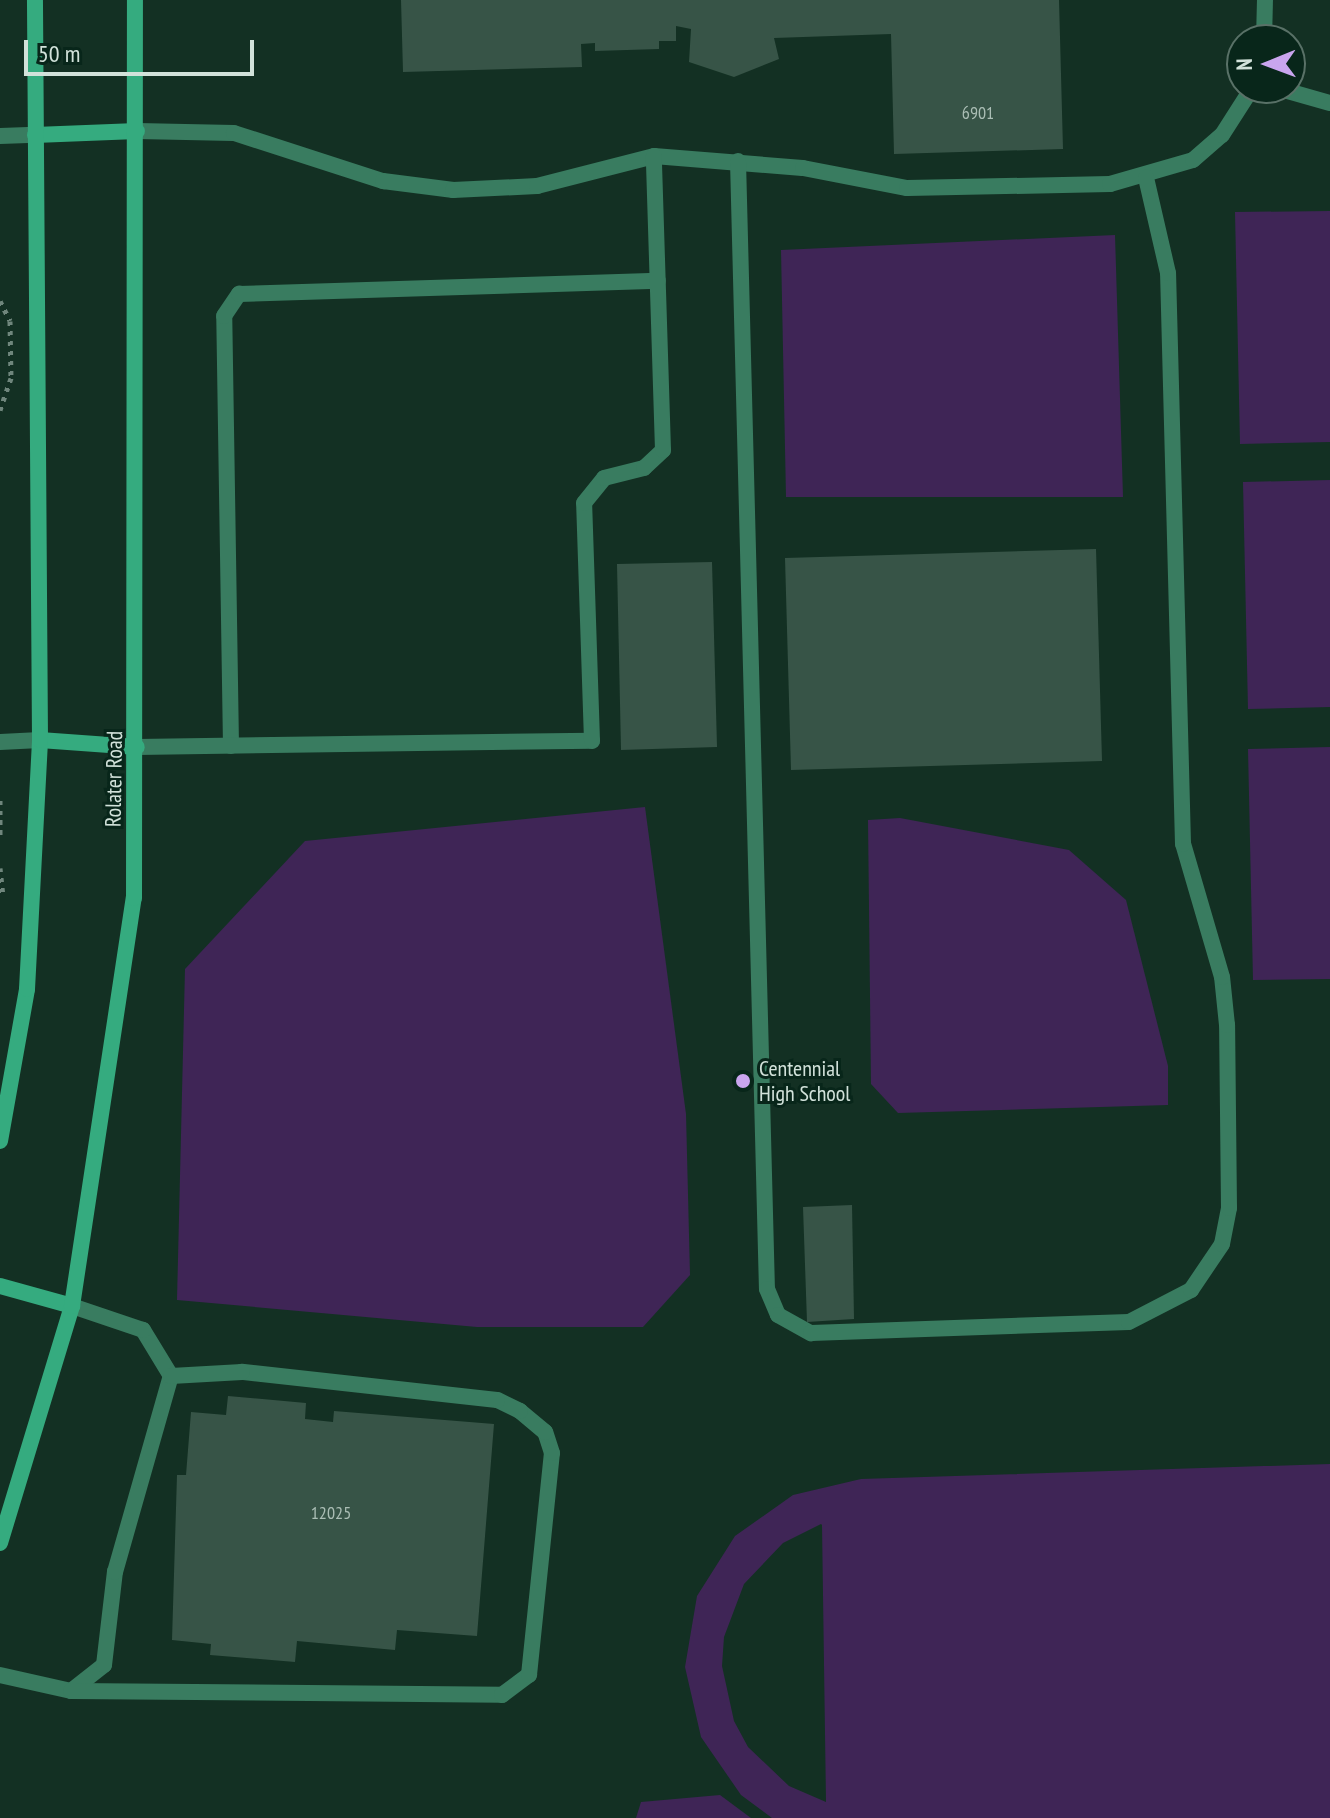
<!DOCTYPE html>
<style>
body{margin:0}
#map{position:relative;width:1330px;height:1818px;overflow:hidden;background:#133023;font-family:"PT Sans Narrow",sans-serif}
div>[style]{position:absolute}
[style*='--x']{left:calc(var(--x)*1px);top:calc(var(--y)*1px);width:calc(var(--w)*1px);rotate:calc(var(--a)*1deg)}
.green>*{inset:0;background:#3f2556}
.building>*{inset:0;background:#375447}
.path>*{height:5px;margin-top:-2.5px;transform-origin:0;background:repeating-linear-gradient(90deg,#6f867c 0 4px,transparent 0 10px)}
.service>*{height:16px;margin:-8px;padding:0 8px;transform-origin:8px;border-radius:8px;background:#397c60}
.secondary>*{height:16px;margin:-8px;padding:0 8px;transform-origin:8px;border-radius:8px;background:#35ab7f}
.dots>*{width:22px;height:22px;translate:-50% -50%;box-sizing:border-box;border:4px solid #08261a;border-radius:50%}
span{translate:-50% -50%;white-space:nowrap;text-align:center;line-height:1.15;-webkit-text-stroke:6px #08261a;paint-order:stroke}
.number-label{font-size:18px;color:#abbeb5}
.number-label span{-webkit-text-stroke-width:0}
.street-label{font-size:22px;color:#d2e2da}
.poi-label{font-size:22px;color:#d2e2da}
.left{translate:0 -50%;text-align:left}
.north{position:absolute;left:1226px;top:24px;width:80px;height:80px;box-sizing:border-box;background:#08261a;border:2px solid #597167;border-radius:50%;rotate:269deg;font-size:22px;font-weight:700;line-height:32px;text-align:center;color:#d2e2da}
.north::after{content:'';display:block;margin:auto;width:28px;height:36px;background:#c9a5ee;clip-path:polygon(50% 0,100% 100%,50% 72%,0 100%)}
.scale{position:absolute;left:24px;top:40px;width:230px;height:36px;box-sizing:border-box;border:4px solid #d2e2da;border-top:0;padding-left:10px;font-size:24px;line-height:28px;white-space:nowrap;color:#d2e2da;-webkit-text-stroke:6px #08261a;paint-order:stroke}
</style>
<div id="map">
<div class="green">
<div style="clip-path:polygon(1330px 211px,1330px 442px,1240px 444px,1235px 212px)"></div>
<div style="clip-path:polygon(1115px 235px,1123px 497px,786px 497px,781px 250px)"></div>
<div style="clip-path:polygon(1330px 480px,1330px 707px,1248px 709px,1243px 482px)"></div>
<div style="clip-path:polygon(1330px 747px,1330px 979px,1253px 980px,1248px 749px)"></div>
<div style="clip-path:polygon(645px 807px,686px 1114px,690px 1275px,643px 1327px,477px 1327px,177px 1300px,185px 969px,305px 841px)"></div>
<div style="clip-path:polygon(900px 818px,1069px 850px,1126px 900px,1168px 1066px,1168px 1105px,898px 1113px,871px 1084px,868px 820px)"></div>
<div style="clip-path:polygon(evenodd,1330px 1464px,1330px 1818px,772px 1818px,741px 1795px,701px 1737px,685px 1667px,697px 1596px,735px 1536px,793px 1495px,861px 1479px,1330px 1464px,821px 1524px,822px 1525px,826px 1802px,789px 1786px,748px 1747px,734px 1721px,722px 1666px,724px 1637px,744px 1584px,783px 1543px,821px 1524px)"></div>
<div style="clip-path:polygon(720px 1795px,751px 1818px,636px 1818px,641px 1802px)"></div>
</div>
<div class="building">
<div style="clip-path:polygon(401px 0,1059px 0,1063px 149px,894px 154px,891px 34px,774px 38px,779px 59px,734px 77px,689px 62px,691px 29px,676px 26px,676px 41px,659px 41px,659px 49px,595px 51px,595px 43px,581px 44px,582px 67px,403px 72px)"></div>
<div style="clip-path:polygon(1096px 549px,1102px 761px,791px 770px,785px 558px)"></div>
<div style="clip-path:polygon(712px 562px,717px 747px,621px 750px,617px 564px)"></div>
<div style="clip-path:polygon(852px 1205px,854px 1319px,807px 1322px,803px 1207px)"></div>
<div style="clip-path:polygon(228px 1396px,306px 1403px,305px 1419px,333px 1422px,334px 1411px,494px 1424px,477px 1636px,397px 1630px,395px 1650px,297px 1641px,295px 1662px,210px 1655px,211px 1644px,172px 1640px,177px 1475px,186px 1475px,191px 1412px,226px 1415px)"></div>
</div>
<div class="path">
<div style="--x:0;--y:301;--w:22;--a:63"></div>
<div style="--x:10;--y:321;--w:57;--a:89"></div>
<div style="--x:11;--y:378;--w:34;--a:109"></div>
<div style="--x:0;--y:800;--w:37;--a:90"></div>
<div style="--x:0;--y:868;--w:27;--a:84"></div>
</div>
<div class="service">
<div style="--x:1264;--y:40;--w:40;--a:-88.6"></div>
<div style="--x:1277;--y:88;--w:55;--a:15.8"></div>
<div style="--x:137;--y:131;--w:97;--a:1.2"></div>
<div style="--x:234;--y:133;--w:157;--a:17.9"></div>
<div style="--x:383;--y:181;--w:71;--a:7.3"></div>
<div style="--x:453;--y:190;--w:84;--a:-2.7"></div>
<div style="--x:537;--y:186;--w:121;--a:-14.4"></div>
<div style="--x:654;--y:156;--w:149;--a:4.6"></div>
<div style="--x:803;--y:168;--w:106;--a:10.9"></div>
<div style="--x:907;--y:188;--w:203;--a:-1.1"></div>
<div style="--x:1110;--y:184;--w:86;--a:-16.1"></div>
<div style="--x:1193;--y:160;--w:38;--a:-41"></div>
<div style="--x:1222;--y:135;--w:56;--a:-57.4"></div>
<div style="--x:0;--y:136;--w:35;--a:-2"></div>
<div style="--x:738;--y:161;--w:1128;--a:88.53"></div>
<div style="--x:767;--y:1289;--w:28;--a:67"></div>
<div style="--x:778;--y:1315;--w:38;--a:29"></div>
<div style="--x:811;--y:1333;--w:318;--a:-2"></div>
<div style="--x:1129;--y:1322;--w:70;--a:-27.3"></div>
<div style="--x:1191;--y:1290;--w:55;--a:-56"></div>
<div style="--x:1222;--y:1244;--w:37;--a:-79"></div>
<div style="--x:1229;--y:1208;--w:183;--a:-90.6"></div>
<div style="--x:1227;--y:1025;--w:48;--a:-95.9"></div>
<div style="--x:1222;--y:977;--w:139;--a:-106.3"></div>
<div style="--x:1183;--y:844;--w:571;--a:-91.5"></div>
<div style="--x:1168;--y:273;--w:98;--a:-103"></div>
<div style="--x:0;--y:742;--w:40;--a:-2.9"></div>
<div style="--x:231;--y:746;--w:430;--a:-90.9"></div>
<div style="--x:224;--y:316;--w:27;--a:-56"></div>
<div style="--x:239;--y:294;--w:419;--a:-1.8"></div>
<div style="--x:137;--y:747;--w:455;--a:-0.8"></div>
<div style="--x:592;--y:741;--w:238;--a:-91.9"></div>
<div style="--x:584;--y:503;--w:32;--a:-51"></div>
<div style="--x:604;--y:478;--w:41;--a:-14"></div>
<div style="--x:644;--y:468;--w:26;--a:-43"></div>
<div style="--x:663;--y:450;--w:294;--a:-91.8"></div>
<div style="--x:0;--y:1675;--w:73;--a:12.7"></div>
<div style="--x:71;--y:1691;--w:42;--a:-38.2"></div>
<div style="--x:104;--y:1665;--w:94;--a:-83.3"></div>
<div style="--x:115;--y:1572;--w:204;--a:-74.1"></div>
<div style="--x:171;--y:1376;--w:54;--a:-121.3"></div>
<div style="--x:143;--y:1330;--w:75;--a:-161.3"></div>
<div style="--x:71;--y:1691;--w:431;--a:0.5"></div>
<div style="--x:502;--y:1695;--w:34;--a:-37"></div>
<div style="--x:529;--y:1675;--w:223;--a:-84.1"></div>
<div style="--x:552;--y:1453;--w:22;--a:-108"></div>
<div style="--x:545;--y:1432;--w:33;--a:-140"></div>
<div style="--x:520;--y:1411;--w:25;--a:-154"></div>
<div style="--x:497;--y:1400;--w:257;--a:-173.7"></div>
<div style="--x:242;--y:1372;--w:71;--a:176.8"></div>
</div>
<div class="secondary">
<div style="--x:35;--y:135;--w:102;--a:-2.2"></div>
<div style="--x:40;--y:740;--w:97;--a:4.1"></div>
<div style="--x:0;--y:1141;--w:154;--a:-79.9"></div>
<div style="--x:27;--y:989;--w:249;--a:-87"></div>
<div style="--x:40;--y:740;--w:740;--a:-90.39"></div>
<div style="--x:0;--y:1286;--w:75;--a:15.5"></div>
<div style="--x:0;--y:1543;--w:248;--a:-73.1"></div>
<div style="--x:72;--y:1306;--w:413;--a:-81.4"></div>
<div style="--x:134;--y:898;--w:898;--a:-89.94"></div>
</div>
<div class="dots">
<div style="left:743px;top:1081px;background:#c9a5ee"></div>
</div>
<div class="number-label">
<span style="left:978px;top:113px">6901</span>
<span style="left:331px;top:1513px">12025</span>
</div>
<div class="street-label">
<span style="left:114px;top:779px;rotate:-89deg">Rolater Road</span>
</div>
<div class="poi-label">
<span class="left" style="left:759px;top:1081px">Centennial<br>High School</span>
</div>
<div class="north">N</div>
<div class="scale">50 m</div>
</div>
